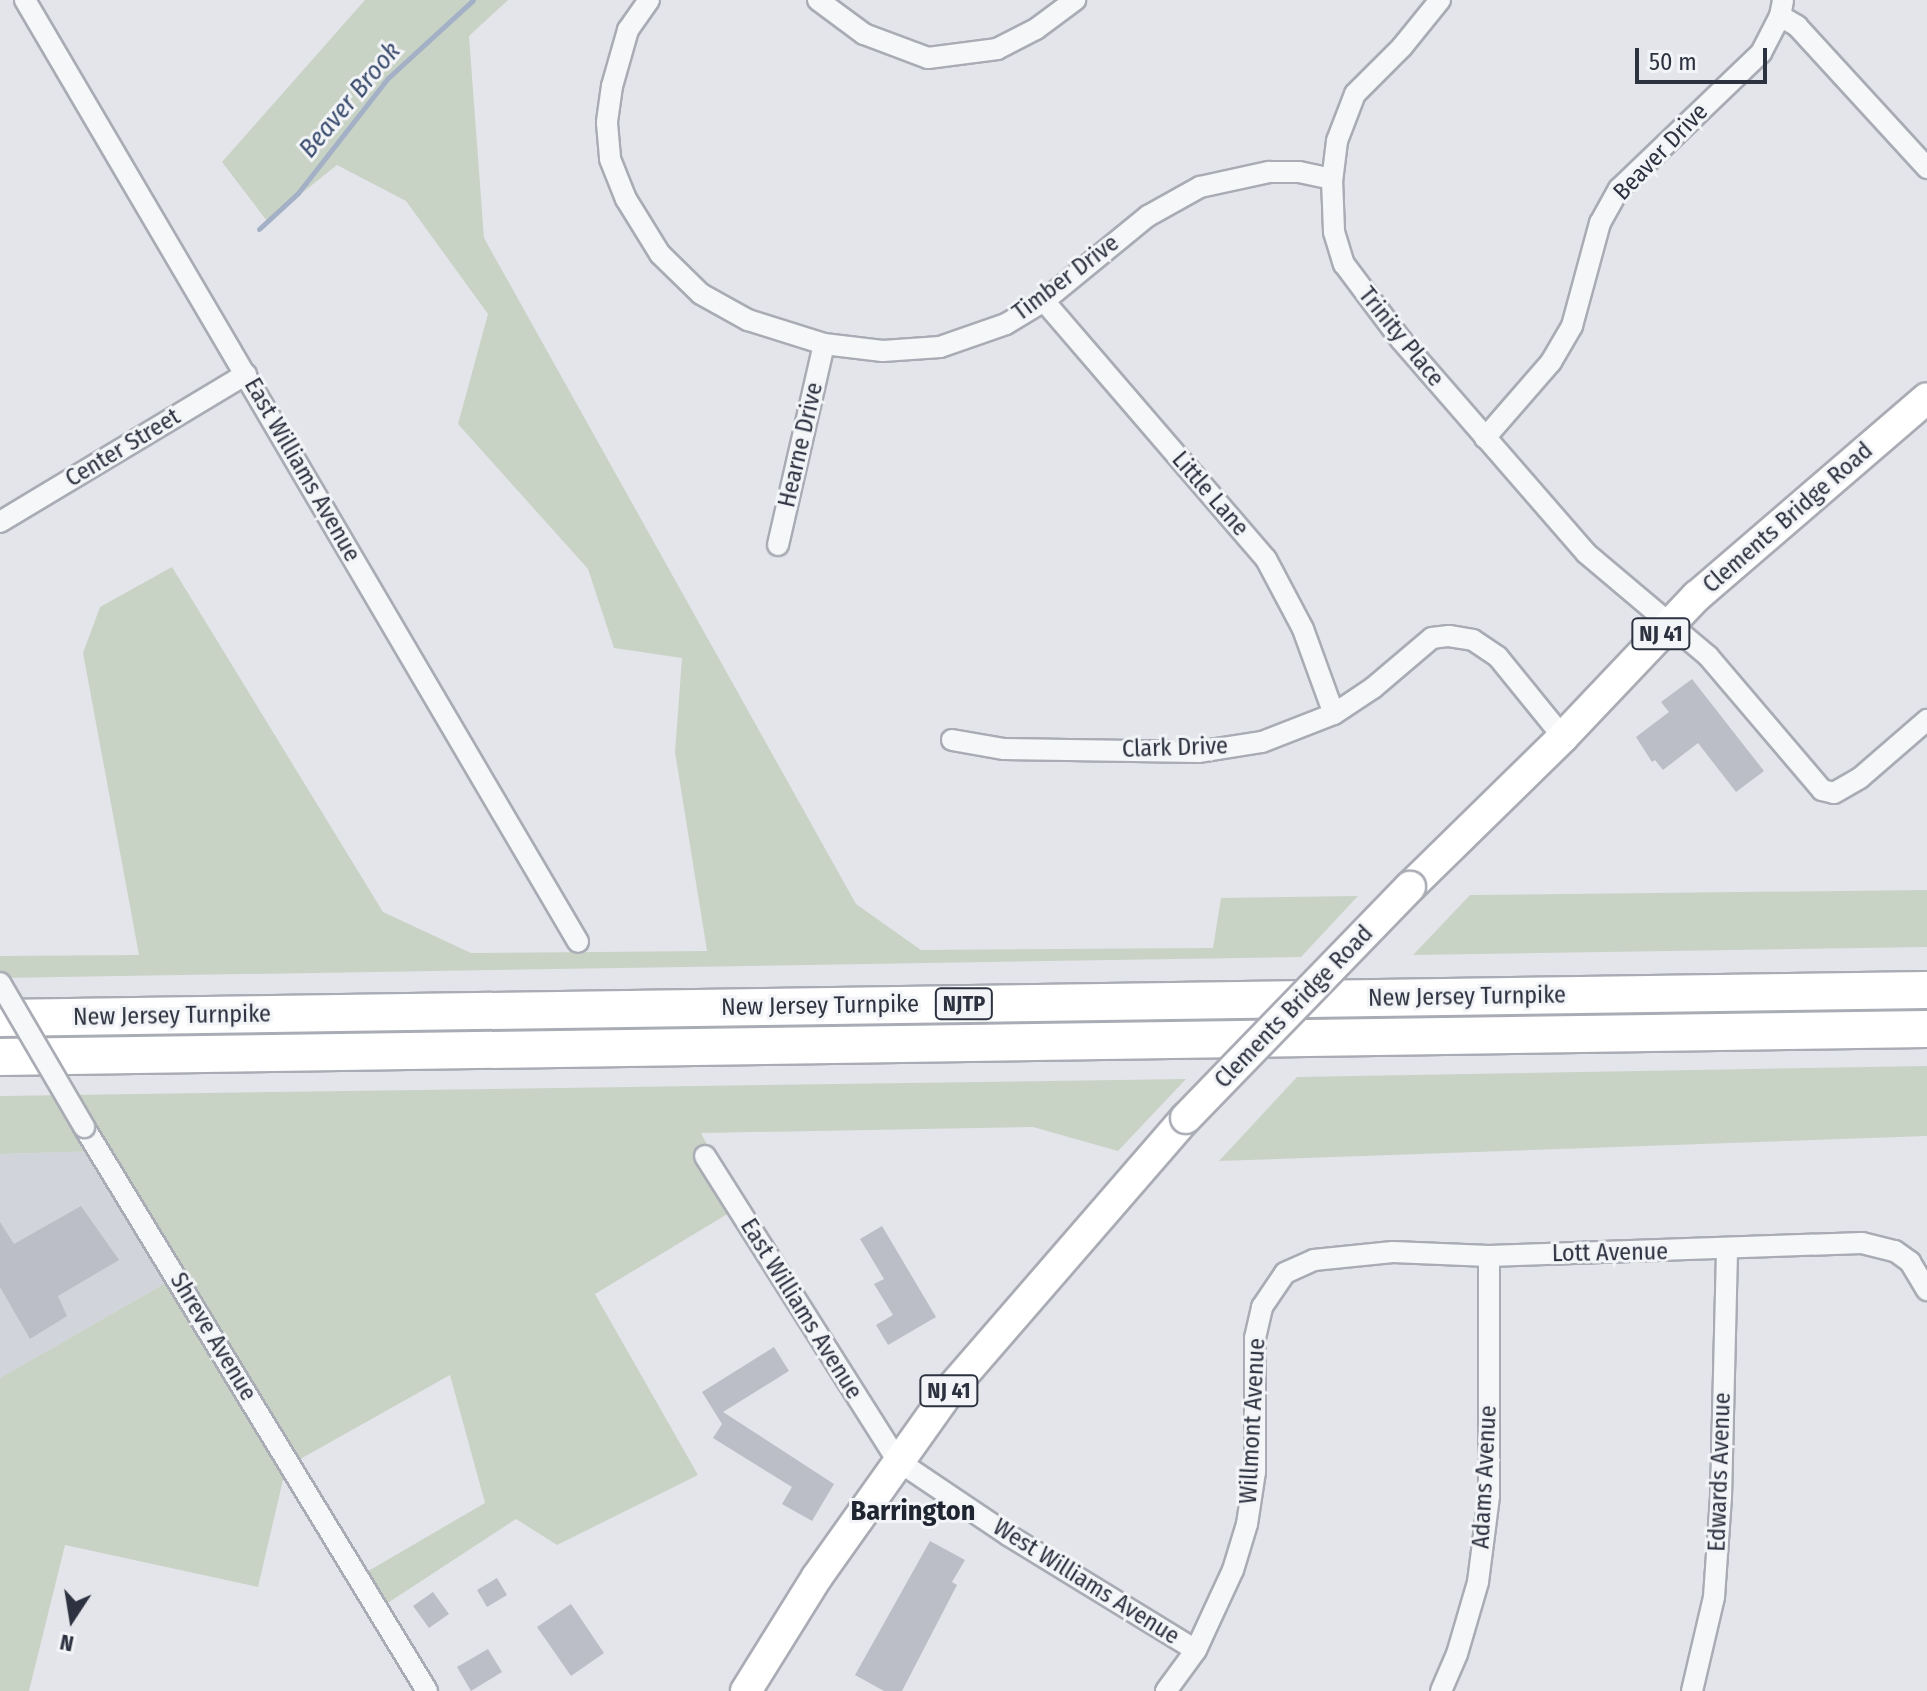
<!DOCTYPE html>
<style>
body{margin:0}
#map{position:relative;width:1927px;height:1691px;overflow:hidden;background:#e4e5ea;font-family:"Fira Sans Condensed",sans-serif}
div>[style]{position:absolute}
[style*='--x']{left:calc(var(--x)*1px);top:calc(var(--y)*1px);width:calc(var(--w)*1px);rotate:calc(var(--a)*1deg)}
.built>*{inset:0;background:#d2d4dc}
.green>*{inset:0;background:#c8d3c6}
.stream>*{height:5px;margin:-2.5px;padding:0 2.5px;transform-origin:2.5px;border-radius:2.5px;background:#a3b0c6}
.building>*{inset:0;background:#bbbec6}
.roads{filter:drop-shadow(2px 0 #a9acb4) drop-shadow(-2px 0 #a9acb4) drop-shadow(0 2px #a9acb4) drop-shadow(0 -2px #a9acb4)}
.minor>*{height:20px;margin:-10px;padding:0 10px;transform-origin:10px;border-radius:10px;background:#f6f7f9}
.primary>*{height:30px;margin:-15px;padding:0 15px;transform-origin:15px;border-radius:15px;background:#fff}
.motorway>*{height:36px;margin:-18px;padding:0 18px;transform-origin:18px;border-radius:18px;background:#fff}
.bridges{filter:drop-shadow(2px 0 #a9acb4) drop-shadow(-2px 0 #a9acb4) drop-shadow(0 2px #a9acb4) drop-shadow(0 -2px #a9acb4)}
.minor-bridge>*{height:20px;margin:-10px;padding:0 10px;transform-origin:10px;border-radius:10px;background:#f6f7f9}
.primary-bridge>*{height:30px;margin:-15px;padding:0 15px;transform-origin:15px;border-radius:15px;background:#fff}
span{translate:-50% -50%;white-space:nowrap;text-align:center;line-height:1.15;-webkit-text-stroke:6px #f3f4f7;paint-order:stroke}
.shield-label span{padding:2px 6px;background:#f3f4f7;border:2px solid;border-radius:6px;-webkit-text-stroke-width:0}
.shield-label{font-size:22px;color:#2d3240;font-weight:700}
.street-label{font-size:24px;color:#2d3240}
.water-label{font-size:26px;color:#3c4e70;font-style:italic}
.quarter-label{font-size:28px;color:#1f2431;font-weight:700}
.north{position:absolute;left:32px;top:1579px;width:80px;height:80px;-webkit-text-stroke:6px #f3f4f7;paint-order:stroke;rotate:192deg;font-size:22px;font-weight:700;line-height:32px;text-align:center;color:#2d3240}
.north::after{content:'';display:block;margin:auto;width:28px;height:36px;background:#2d3240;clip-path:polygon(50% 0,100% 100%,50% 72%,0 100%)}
.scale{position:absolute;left:1635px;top:48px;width:132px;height:36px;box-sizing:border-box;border:4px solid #2d3240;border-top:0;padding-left:10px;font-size:24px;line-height:28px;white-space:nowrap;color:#2d3240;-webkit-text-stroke:6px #f3f4f7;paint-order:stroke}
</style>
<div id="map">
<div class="built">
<div style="clip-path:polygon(102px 1151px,176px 1277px,0 1378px,0 1154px)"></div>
</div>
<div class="green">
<div style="clip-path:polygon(365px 0,508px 0,469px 36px,484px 238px,856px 904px,921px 950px,1213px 948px,1221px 898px,1358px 896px,1301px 957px,0 978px,0 956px,139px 955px,83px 653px,100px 607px,172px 567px,383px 912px,471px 953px,707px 951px,675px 752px,682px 658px,614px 648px,588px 569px,458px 424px,488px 314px,406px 201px,337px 165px,267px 221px,222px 162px)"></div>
<div style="clip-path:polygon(1927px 890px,1927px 947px,1413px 955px,1470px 895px)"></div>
<div style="clip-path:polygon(1927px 1066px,1927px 1136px,1219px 1161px,1297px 1077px)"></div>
<div style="clip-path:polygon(1186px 1079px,1118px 1151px,1033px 1127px,701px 1133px,739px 1207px,595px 1294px,698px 1475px,557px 1545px,516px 1519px,377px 1610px,358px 1577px,485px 1503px,450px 1375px,286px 1467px,258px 1587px,65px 1545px,29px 1691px,0 1691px,0 1378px,176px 1277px,102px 1151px,0 1154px,0 1096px)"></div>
</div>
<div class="stream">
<div style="--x:259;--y:229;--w:53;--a:-42.7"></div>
<div style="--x:298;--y:193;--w:146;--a:-52"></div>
<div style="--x:388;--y:78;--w:115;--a:-42.5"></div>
</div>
<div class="building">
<div style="clip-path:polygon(1692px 679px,1764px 771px,1736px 792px,1698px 743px,1663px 770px,1655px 760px,1652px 762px,1636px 737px,1669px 712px,1661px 702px)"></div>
<div style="clip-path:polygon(81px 1206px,119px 1260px,58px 1296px,67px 1316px,30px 1339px,0 1287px,0 1222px,14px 1244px)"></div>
<div style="clip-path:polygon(882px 1226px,936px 1317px,888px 1345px,876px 1325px,893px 1315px,874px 1284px,884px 1279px,860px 1239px)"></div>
<div style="clip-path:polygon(774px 1347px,789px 1371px,723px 1412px,834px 1484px,812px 1521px,782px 1504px,792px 1487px,713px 1438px,722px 1424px,702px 1392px)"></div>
<div style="clip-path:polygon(930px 1541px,965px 1560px,952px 1582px,957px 1585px,902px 1691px,884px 1691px,855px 1675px)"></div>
<div style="clip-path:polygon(497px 1578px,507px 1595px,487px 1607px,477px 1590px)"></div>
<div style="clip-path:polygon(433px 1592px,449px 1614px,429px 1628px,413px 1606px)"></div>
<div style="clip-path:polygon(571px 1604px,604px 1653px,571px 1676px,537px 1627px)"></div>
<div style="clip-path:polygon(488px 1649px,502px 1672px,471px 1691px,457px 1667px)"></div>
</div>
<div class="roads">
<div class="minor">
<div style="--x:25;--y:0;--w:1092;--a:59.58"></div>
<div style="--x:649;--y:0;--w:37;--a:125"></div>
<div style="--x:628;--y:30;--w:58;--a:105.9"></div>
<div style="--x:612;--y:86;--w:37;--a:98"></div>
<div style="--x:607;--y:123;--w:36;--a:85"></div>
<div style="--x:610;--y:159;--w:43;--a:68.2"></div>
<div style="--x:626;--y:199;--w:65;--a:58.3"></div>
<div style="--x:660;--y:254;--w:57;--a:44.3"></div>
<div style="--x:701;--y:294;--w:54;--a:29"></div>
<div style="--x:748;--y:320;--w:80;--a:17.5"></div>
<div style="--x:824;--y:344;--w:59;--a:6.8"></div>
<div style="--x:883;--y:351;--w:57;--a:-4"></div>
<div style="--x:940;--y:347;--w:70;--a:-19.2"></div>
<div style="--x:1006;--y:324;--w:44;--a:-31.2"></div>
<div style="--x:1044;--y:301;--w:134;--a:-39.3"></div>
<div style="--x:1148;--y:216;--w:60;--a:-29.1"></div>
<div style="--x:1200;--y:187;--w:71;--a:-12.3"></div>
<div style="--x:1269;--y:172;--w:30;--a:0"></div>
<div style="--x:1299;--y:172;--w:34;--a:12"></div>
<div style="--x:818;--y:0;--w:57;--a:36.5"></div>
<div style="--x:864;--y:34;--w:68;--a:20.6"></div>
<div style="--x:928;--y:58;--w:70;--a:-7.4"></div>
<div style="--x:997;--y:49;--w:44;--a:-27.1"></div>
<div style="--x:1036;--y:29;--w:49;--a:-36.6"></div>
<div style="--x:1440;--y:0;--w:60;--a:129"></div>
<div style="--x:1402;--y:47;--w:66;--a:135"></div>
<div style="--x:1355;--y:94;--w:50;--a:111"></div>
<div style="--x:1337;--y:141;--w:38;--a:97"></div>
<div style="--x:1332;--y:179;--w:53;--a:87.8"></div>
<div style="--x:1334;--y:232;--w:34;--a:73"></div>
<div style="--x:1344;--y:264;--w:95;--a:53.1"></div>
<div style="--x:1401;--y:340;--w:282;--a:49"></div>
<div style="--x:1586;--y:553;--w:160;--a:40.2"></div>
<div style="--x:1708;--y:656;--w:176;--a:49.6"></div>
<div style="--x:1822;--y:790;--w:12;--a:14"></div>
<div style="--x:1834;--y:793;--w:30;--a:-30"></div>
<div style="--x:1860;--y:778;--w:89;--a:-40.9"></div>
<div style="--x:1780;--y:16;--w:20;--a:30"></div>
<div style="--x:1797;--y:26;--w:193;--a:47.5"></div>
<div style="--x:1044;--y:301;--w:340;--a:49.3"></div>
<div style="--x:1266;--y:559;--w:79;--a:62.1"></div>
<div style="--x:1303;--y:629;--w:90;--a:70"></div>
<div style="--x:1485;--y:438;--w:101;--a:-49"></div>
<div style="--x:1551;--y:362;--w:42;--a:-59.7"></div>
<div style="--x:1572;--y:326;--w:107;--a:-74.8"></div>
<div style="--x:1600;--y:223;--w:39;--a:-61"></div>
<div style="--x:1619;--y:189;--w:197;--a:-43.8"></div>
<div style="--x:1761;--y:53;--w:42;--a:-62.8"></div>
<div style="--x:1780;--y:16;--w:16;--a:-79"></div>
<div style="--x:0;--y:522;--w:287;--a:-31"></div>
<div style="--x:778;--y:545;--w:206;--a:-77.1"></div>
<div style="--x:952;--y:740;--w:53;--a:9.8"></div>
<div style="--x:1004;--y:749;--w:194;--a:0.9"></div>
<div style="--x:1198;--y:752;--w:65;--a:-8.9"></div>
<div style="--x:1262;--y:742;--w:77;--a:-21.3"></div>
<div style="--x:1334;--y:714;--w:47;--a:-33.7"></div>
<div style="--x:1373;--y:688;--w:77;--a:-40.3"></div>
<div style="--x:1432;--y:638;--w:17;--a:-7"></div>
<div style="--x:1449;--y:636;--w:24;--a:9"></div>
<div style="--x:1473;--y:640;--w:30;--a:34"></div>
<div style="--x:1498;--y:657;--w:103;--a:50.9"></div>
<div style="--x:84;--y:1127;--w:660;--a:58.69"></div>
<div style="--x:705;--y:1156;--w:361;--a:57.7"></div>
<div style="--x:898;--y:1461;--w:133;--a:33.9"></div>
<div style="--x:1008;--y:1535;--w:220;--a:31.5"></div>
<div style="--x:1166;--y:1691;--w:51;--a:-53.8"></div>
<div style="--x:1196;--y:1650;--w:88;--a:-65.2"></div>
<div style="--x:1233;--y:1570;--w:48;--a:-73.1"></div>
<div style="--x:1247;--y:1524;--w:53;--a:-81.3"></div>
<div style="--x:1255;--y:1472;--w:134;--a:-90"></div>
<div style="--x:1255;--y:1338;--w:32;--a:-77"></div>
<div style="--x:1262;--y:1307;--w:41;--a:-55.9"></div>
<div style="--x:1285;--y:1273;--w:32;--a:-24"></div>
<div style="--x:1314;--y:1260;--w:79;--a:-5.8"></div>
<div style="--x:1393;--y:1252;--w:96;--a:2.4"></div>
<div style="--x:1489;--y:1256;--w:373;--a:-2"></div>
<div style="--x:1862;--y:1243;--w:34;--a:14"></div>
<div style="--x:1895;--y:1251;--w:19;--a:36"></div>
<div style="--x:1910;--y:1262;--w:33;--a:59"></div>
<div style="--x:1441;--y:1691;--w:40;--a:-66.6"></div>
<div style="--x:1457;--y:1654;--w:75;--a:-73.7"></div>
<div style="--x:1478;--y:1582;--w:87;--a:-82.7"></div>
<div style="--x:1489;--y:1496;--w:240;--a:-90"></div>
<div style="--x:1692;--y:1691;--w:97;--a:-76.8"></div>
<div style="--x:1714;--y:1597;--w:100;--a:-86"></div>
<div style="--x:1721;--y:1497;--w:247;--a:-88.6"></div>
</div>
<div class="primary">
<div style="--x:1410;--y:887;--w:214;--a:-44.4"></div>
<div style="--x:1563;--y:737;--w:195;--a:-46.5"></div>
<div style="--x:1697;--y:596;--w:303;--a:-40.7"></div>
<div style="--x:746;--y:1691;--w:134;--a:-58.1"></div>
<div style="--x:817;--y:1577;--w:229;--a:-54.6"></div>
<div style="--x:950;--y:1390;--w:360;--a:-49.1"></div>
</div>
<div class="motorway">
<div style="--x:0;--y:1018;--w:1927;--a:-0.83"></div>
<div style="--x:0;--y:1057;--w:1927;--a:-0.83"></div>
</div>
</div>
<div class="bridges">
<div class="minor-bridge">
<div style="--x:0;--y:983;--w:167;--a:59.7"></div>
</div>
<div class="primary-bridge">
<div style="--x:1186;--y:1118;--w:322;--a:-45.9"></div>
</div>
</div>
<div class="shield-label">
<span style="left:1661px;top:634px">NJ 41</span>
<span style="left:964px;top:1004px">NJTP</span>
<span style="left:949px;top:1391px">NJ 41</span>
</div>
<div class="street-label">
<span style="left:1661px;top:152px;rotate:-46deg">Beaver Drive</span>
<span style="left:1066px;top:278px;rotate:-37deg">Timber Drive</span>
<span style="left:1401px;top:337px;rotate:51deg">Trinity Place</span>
<span style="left:801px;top:445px;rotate:-77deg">Hearne Drive</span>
<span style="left:123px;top:448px;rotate:-31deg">Center Street</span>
<span style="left:302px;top:470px;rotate:60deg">East Williams Avenue</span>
<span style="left:1210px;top:494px;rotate:49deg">Little Lane</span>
<span style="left:1788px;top:518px;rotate:-41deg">Clements Bridge Road</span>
<span style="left:1175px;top:748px;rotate:-2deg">Clark Drive</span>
<span style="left:1467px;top:997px;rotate:-1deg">New Jersey Turnpike</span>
<span style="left:820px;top:1006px;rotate:-1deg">New Jersey Turnpike</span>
<span style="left:1294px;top:1007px;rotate:-46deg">Clements Bridge Road</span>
<span style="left:172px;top:1016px;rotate:-1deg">New Jersey Turnpike</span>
<span style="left:1610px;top:1253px;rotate:-1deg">Lott Avenue</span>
<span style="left:801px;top:1309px;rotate:58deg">East Williams Avenue</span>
<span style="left:213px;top:1337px;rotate:59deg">Shreve Avenue</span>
<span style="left:1253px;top:1421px;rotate:-87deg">Willmont Avenue</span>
<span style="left:1720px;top:1472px;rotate:-88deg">Edwards Avenue</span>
<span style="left:1485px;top:1477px;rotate:-87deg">Adams Avenue</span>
<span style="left:1086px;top:1582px;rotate:32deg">West Williams Avenue</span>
</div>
<div class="water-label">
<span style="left:350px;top:100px;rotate:-50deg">Beaver Brook</span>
</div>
<div class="quarter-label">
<span style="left:913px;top:1511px">Barrington</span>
</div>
<div class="north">N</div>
<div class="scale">50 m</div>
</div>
